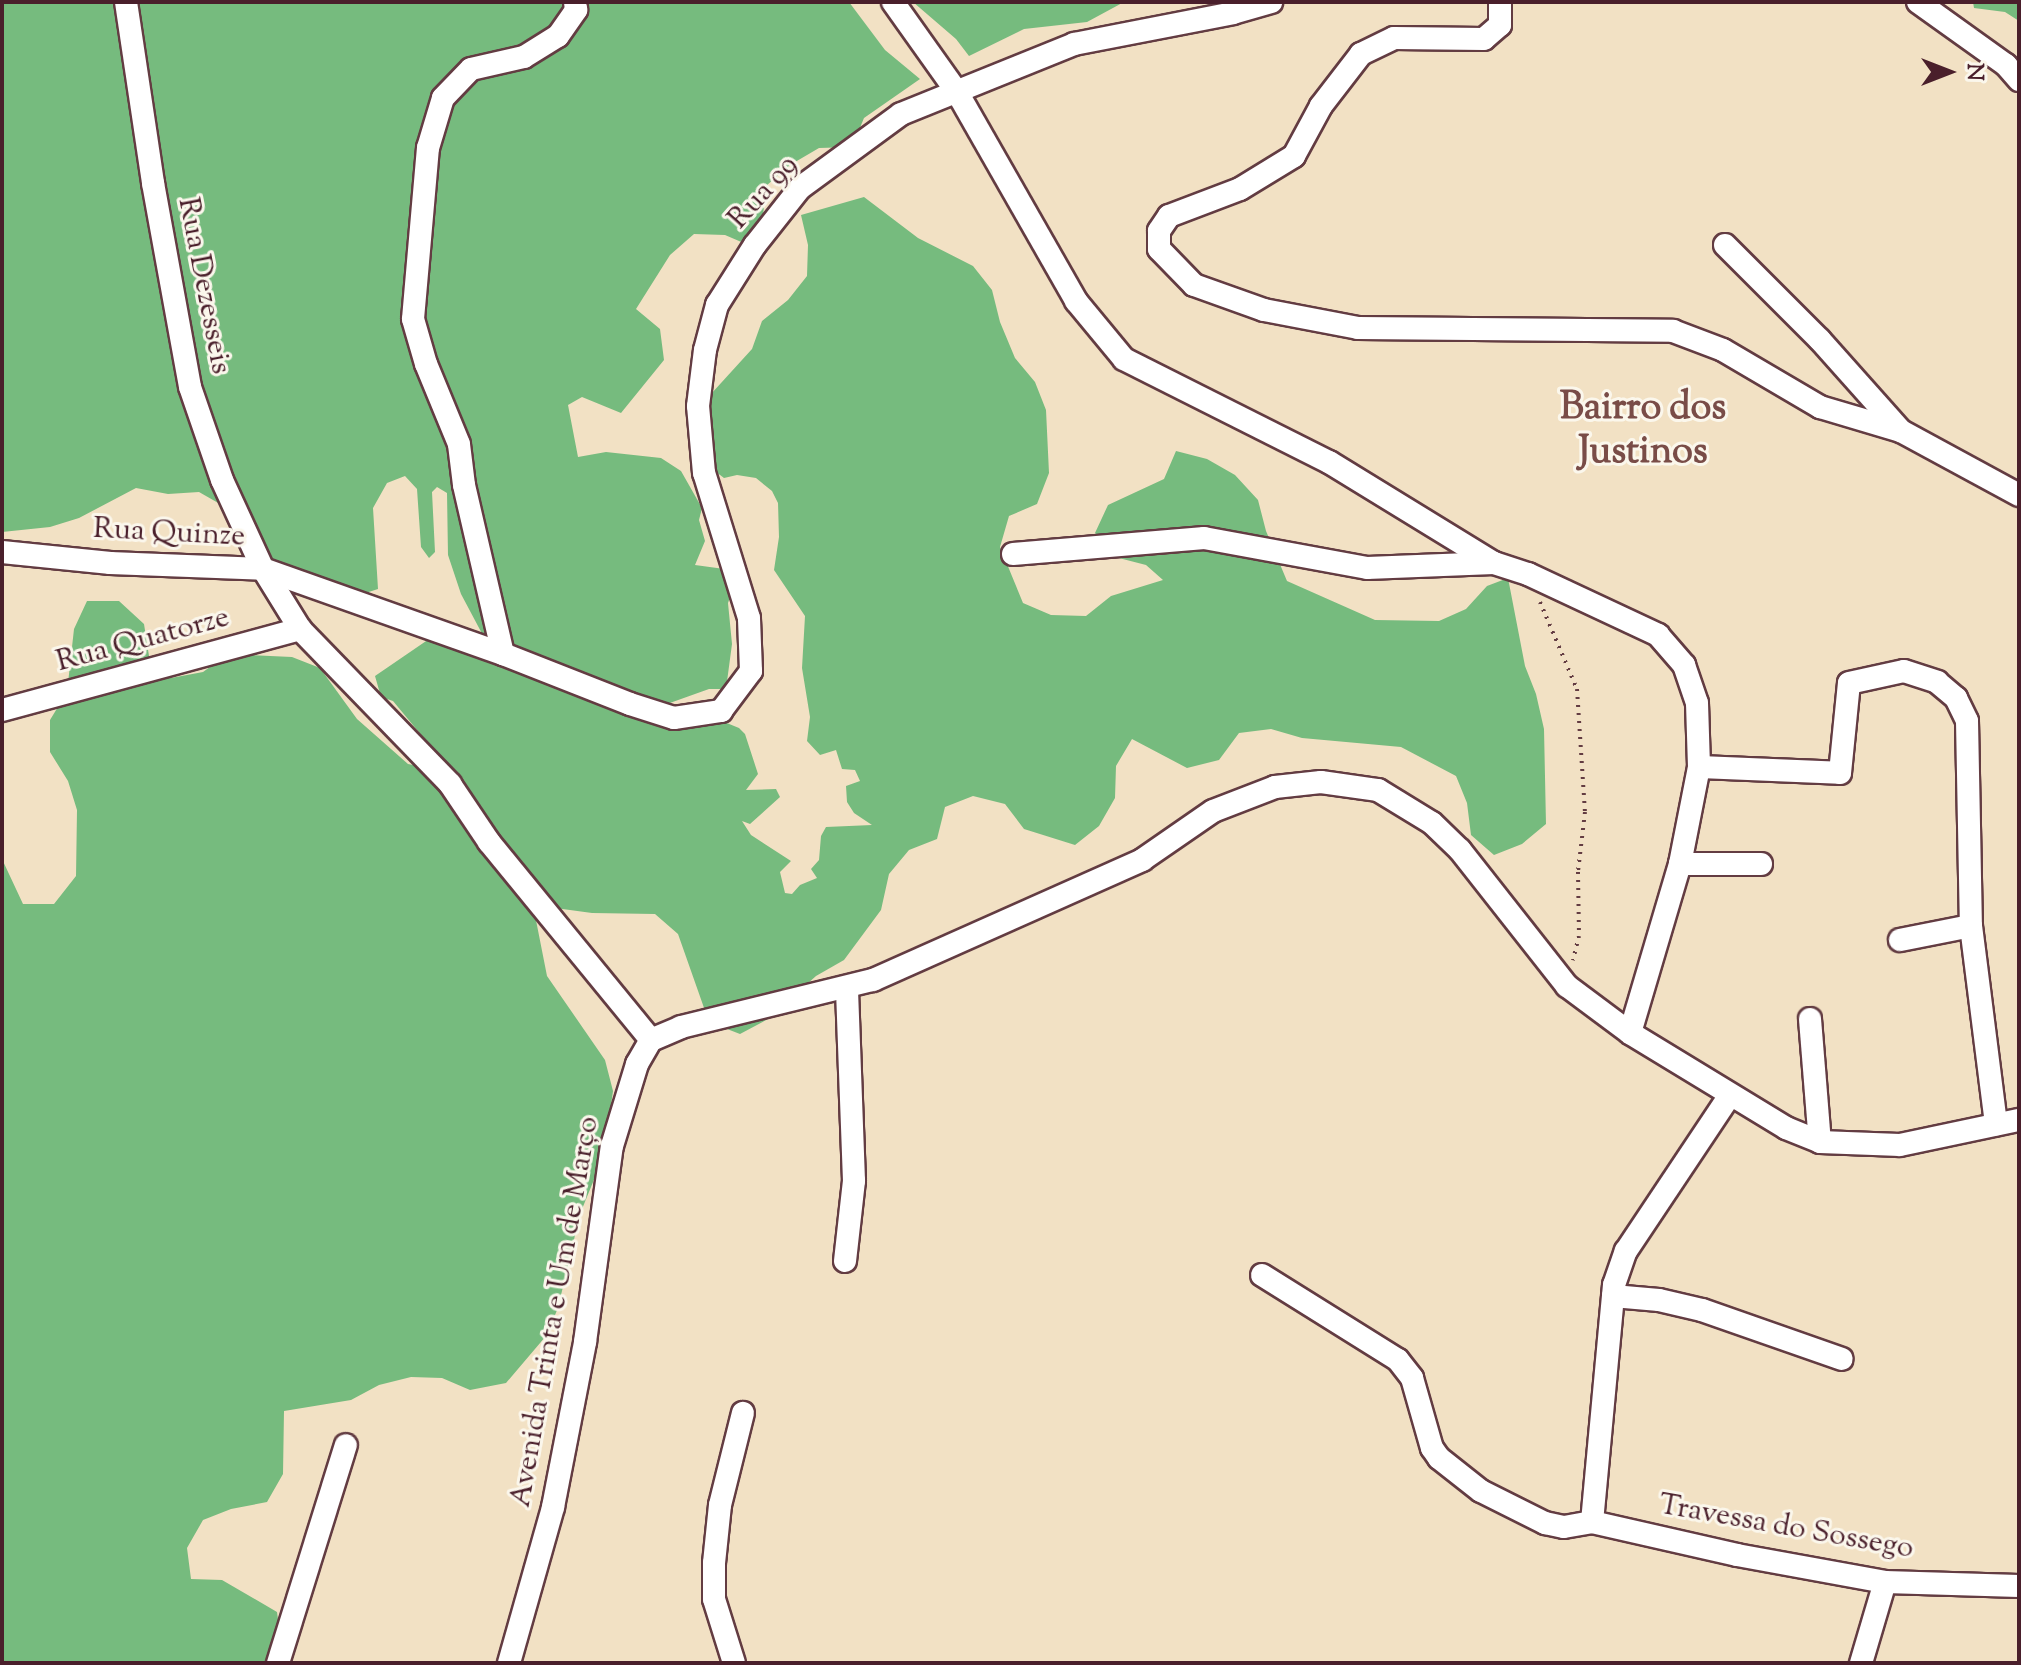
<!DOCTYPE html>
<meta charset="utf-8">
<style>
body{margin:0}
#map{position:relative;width:2021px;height:1665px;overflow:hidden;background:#f2e1c4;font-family:"Sorts Mill Goudy",serif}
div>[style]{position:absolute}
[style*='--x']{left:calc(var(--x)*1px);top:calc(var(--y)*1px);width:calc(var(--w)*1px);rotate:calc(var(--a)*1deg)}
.forest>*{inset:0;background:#76bb7e}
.path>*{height:4px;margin-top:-2px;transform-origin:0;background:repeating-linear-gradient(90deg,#633c42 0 2px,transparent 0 8px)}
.roads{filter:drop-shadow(2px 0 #633c42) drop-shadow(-2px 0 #633c42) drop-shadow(0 2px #633c42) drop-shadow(0 -2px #633c42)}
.minor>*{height:22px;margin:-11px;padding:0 11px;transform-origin:11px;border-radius:11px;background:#fff}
span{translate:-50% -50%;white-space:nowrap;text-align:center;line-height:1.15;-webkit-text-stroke:6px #fbf7ec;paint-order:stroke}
.street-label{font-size:30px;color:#4a1f2b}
.district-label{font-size:38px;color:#794c47;font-weight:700}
.frame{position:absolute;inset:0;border:4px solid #4a1f2b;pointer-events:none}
.north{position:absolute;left:1909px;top:32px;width:80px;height:80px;-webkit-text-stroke:6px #fbf7ec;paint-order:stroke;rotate:90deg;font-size:22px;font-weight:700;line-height:32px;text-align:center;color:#4a1f2b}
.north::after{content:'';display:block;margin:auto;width:28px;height:36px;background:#4a1f2b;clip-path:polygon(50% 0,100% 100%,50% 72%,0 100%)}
</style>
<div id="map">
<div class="forest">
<div style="clip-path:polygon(2px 2px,849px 2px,885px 50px,920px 79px,864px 118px,852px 147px,819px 148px,790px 165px,766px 186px,763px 216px,753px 247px,725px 235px,694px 234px,670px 255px,636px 309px,660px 329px,664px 360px,621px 413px,582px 397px,568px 405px,578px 457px,606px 452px,661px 458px,681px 471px,702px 508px,699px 520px,705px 541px,695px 565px,739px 571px,728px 603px,732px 644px,726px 689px,709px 689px,667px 704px,712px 717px,739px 728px,745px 734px,758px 774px,746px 790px,776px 789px,780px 797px,750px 824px,742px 821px,751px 835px,791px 861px,780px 872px,785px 893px,792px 894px,800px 885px,817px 878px,811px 869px,819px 860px,821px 836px,826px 827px,872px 825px,854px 813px,847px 802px,846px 786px,860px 781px,855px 770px,842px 769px,836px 750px,820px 755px,807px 741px,810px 717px,802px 668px,805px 616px,774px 570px,779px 537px,778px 503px,772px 491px,756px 478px,737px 475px,724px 478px,707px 465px,711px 394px,752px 349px,762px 321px,788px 300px,807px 276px,808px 245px,801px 215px,864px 197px,918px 238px,973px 266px,992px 290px,1000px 322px,1015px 358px,1035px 382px,1046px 410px,1049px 473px,1037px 504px,1009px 516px,1000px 547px,1023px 603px,1051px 615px,1086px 616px,1111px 596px,1163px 580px,1146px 565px,1115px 557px,1095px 533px,1108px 505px,1164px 479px,1176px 451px,1207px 459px,1235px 475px,1258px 500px,1266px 531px,1287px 581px,1375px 620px,1439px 621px,1466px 609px,1487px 586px,1508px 578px,1525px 666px,1536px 694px,1544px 729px,1546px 824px,1522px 844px,1494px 855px,1471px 835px,1467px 803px,1456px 776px,1401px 747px,1302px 738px,1271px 729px,1239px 733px,1219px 760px,1187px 768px,1132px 739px,1116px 766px,1115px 798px,1099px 826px,1075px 845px,1024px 829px,1005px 804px,973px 796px,945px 807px,937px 839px,909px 850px,889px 874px,881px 910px,844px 960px,816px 976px,768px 1019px,740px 1034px,709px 1022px,678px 934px,655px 914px,592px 913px,533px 905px,547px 976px,605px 1060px,613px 1091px,604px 1155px,580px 1214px,558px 1308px,546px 1336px,506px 1383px,470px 1390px,442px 1378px,411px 1377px,379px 1385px,351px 1400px,284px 1411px,283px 1474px,267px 1502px,231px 1509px,203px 1520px,187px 1548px,191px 1579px,222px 1580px,277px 1612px,284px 1663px,2px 1663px,2px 859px,23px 904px,54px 904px,76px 876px,77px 810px,68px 781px,50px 752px,50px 720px,67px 692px,74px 629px,87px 601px,119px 601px,144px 624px,149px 656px,171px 678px,203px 672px,228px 654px,292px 657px,320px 668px,357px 719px,408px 764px,433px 769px,432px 748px,393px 701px,381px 697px,375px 676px,432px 637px,487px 643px,461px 594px,448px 555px,447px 493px,437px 487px,432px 492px,435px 552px,429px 558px,421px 547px,417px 489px,405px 476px,387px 483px,373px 508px,378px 589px,350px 598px,286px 585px,227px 508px,199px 492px,168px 494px,136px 488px,79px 518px,50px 527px,2px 532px)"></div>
<div style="clip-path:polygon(913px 2px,1124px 2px,1087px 22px,1024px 29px,969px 56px,956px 39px)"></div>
<div style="clip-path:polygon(1973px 2px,2019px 2px,2019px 21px,2005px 12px,1974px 8px)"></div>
</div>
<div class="path">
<div style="--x:1540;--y:602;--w:95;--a:67"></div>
<div style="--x:1577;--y:689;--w:123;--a:86.3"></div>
<div style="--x:1585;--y:812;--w:60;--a:96.7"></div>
<div style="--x:1578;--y:872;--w:64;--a:89.1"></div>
<div style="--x:1579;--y:936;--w:25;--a:104"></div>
</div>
<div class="roads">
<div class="minor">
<div style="--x:126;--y:2;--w:183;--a:81.5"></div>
<div style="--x:153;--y:183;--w:207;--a:79.7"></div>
<div style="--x:190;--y:387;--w:98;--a:71"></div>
<div style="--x:222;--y:480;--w:98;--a:65.3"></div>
<div style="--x:263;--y:569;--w:70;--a:58.3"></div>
<div style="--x:300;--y:629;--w:216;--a:45.9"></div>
<div style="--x:450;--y:784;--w:70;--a:56.1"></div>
<div style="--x:489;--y:842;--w:256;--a:50.7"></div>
<div style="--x:893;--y:2;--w:110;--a:54.6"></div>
<div style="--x:957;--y:92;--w:241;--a:60.3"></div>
<div style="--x:1076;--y:301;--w:75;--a:50.4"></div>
<div style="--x:1124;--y:359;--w:229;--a:26.7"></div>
<div style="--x:1329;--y:462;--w:193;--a:31.5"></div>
<div style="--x:1494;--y:563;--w:36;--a:18"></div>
<div style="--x:1528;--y:574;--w:144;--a:25.1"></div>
<div style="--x:1658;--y:635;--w:40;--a:49"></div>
<div style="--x:1684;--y:665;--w:40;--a:71.1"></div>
<div style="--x:1697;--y:703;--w:64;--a:88.2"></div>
<div style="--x:1699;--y:767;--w:99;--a:101.1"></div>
<div style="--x:1680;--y:864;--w:176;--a:106.5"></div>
<div style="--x:1500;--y:2;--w:23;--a:90"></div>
<div style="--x:1500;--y:25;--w:21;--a:139"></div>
<div style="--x:1484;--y:39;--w:90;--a:-179.4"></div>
<div style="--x:1394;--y:38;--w:37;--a:154"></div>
<div style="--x:1361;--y:54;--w:66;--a:127.6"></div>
<div style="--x:1321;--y:106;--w:57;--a:118.4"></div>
<div style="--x:1294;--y:156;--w:63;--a:148.6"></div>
<div style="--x:1240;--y:189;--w:76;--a:159.2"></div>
<div style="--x:1169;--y:216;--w:18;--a:124"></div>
<div style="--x:1159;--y:231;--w:18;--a:90"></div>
<div style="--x:1159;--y:249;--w:50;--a:45.8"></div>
<div style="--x:1194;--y:285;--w:74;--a:19.7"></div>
<div style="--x:1264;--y:310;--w:96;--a:10.8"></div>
<div style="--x:1358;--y:328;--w:315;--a:0.5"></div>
<div style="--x:1673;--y:331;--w:53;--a:20.8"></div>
<div style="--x:1723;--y:350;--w:113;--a:30.4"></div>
<div style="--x:1820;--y:407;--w:84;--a:16.5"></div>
<div style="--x:1901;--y:431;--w:134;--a:28.5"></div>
<div style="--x:1918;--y:2;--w:108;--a:35.6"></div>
<div style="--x:2006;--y:65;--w:20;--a:49"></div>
<div style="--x:1725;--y:245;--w:134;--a:45"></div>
<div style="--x:1820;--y:340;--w:122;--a:48.3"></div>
<div style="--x:2;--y:552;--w:109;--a:5.8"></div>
<div style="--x:110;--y:563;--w:153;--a:2.2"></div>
<div style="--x:263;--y:569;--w:255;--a:19.5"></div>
<div style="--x:503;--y:654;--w:136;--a:21.5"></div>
<div style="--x:630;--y:704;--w:46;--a:17.7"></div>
<div style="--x:674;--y:718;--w:48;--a:-8.5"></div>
<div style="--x:721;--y:711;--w:50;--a:-53.1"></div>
<div style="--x:751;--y:671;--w:53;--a:-92.2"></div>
<div style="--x:749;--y:618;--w:152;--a:-107.2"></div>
<div style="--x:704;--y:473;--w:67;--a:-95.1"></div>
<div style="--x:698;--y:406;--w:56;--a:-82.9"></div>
<div style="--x:705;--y:350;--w:47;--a:-75.1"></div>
<div style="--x:717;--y:305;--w:71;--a:-57.7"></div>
<div style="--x:755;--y:245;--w:73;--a:-51.7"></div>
<div style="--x:800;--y:188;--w:125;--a:-36.2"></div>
<div style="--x:901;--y:114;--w:187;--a:-22"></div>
<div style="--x:1074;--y:44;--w:162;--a:-11"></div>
<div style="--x:1233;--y:13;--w:40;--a:-16"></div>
<div style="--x:1013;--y:554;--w:192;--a:-4.8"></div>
<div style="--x:1204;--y:538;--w:166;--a:10.4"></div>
<div style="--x:1367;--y:568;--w:127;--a:-2.3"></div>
<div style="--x:503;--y:654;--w:173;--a:-103"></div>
<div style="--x:464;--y:485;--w:41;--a:-97"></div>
<div style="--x:459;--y:444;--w:87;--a:-112.4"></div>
<div style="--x:426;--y:364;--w:47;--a:-106.1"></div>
<div style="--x:413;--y:319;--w:172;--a:-85"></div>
<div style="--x:428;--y:148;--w:52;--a:-73.3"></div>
<div style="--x:443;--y:98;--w:40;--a:-46"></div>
<div style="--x:471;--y:69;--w:54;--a:-12.8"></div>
<div style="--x:524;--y:57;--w:40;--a:-32"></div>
<div style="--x:558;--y:36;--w:32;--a:-55"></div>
<div style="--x:576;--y:10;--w:8;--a:-97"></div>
<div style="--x:2;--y:710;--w:309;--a:-15.2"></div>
<div style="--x:1699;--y:767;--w:141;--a:2.4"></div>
<div style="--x:1840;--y:773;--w:90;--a:-84.3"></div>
<div style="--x:1849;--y:683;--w:56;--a:-12.3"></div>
<div style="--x:1904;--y:671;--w:35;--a:18"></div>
<div style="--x:1937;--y:682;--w:25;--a:40"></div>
<div style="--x:1956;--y:698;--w:25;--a:64"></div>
<div style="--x:1967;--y:721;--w:205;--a:88.9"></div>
<div style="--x:1971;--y:926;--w:200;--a:82.8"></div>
<div style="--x:1680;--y:864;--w:81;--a:0"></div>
<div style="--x:1900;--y:940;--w:72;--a:-11.2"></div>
<div style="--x:1810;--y:1019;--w:123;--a:85.4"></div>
<div style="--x:845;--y:1261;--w:81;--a:-83.6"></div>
<div style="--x:854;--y:1181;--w:192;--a:-92.1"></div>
<div style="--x:1262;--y:1275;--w:160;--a:32"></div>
<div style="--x:1398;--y:1360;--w:23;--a:52"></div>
<div style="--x:1412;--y:1378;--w:73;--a:74.1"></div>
<div style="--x:1432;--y:1448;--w:12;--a:55"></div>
<div style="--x:1439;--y:1458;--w:53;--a:38.2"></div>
<div style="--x:1481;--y:1491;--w:72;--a:26.6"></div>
<div style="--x:1545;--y:1523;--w:19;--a:12"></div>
<div style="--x:1564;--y:1527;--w:28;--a:-10"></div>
<div style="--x:1592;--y:1522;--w:149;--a:12.8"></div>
<div style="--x:1737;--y:1555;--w:150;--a:10.3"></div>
<div style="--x:1885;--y:1582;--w:134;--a:1.7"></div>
<div style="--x:1613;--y:1296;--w:46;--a:5"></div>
<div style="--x:1659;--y:1300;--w:44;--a:13.1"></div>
<div style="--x:1702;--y:1310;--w:148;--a:19.3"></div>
<div style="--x:1592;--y:1522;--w:238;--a:-84.7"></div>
<div style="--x:1614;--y:1285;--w:36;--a:-71"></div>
<div style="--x:1626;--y:1251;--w:187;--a:-56.3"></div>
<div style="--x:278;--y:1663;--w:228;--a:-72.7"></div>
<div style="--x:509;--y:1663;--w:162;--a:-74.2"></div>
<div style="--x:553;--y:1507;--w:168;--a:-79"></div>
<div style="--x:585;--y:1342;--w:198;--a:-82.2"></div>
<div style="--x:612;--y:1146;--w:86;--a:-73"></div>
<div style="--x:637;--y:1064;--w:28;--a:-60"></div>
<div style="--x:651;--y:1040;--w:33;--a:-23"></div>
<div style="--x:681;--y:1027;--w:198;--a:-13.8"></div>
<div style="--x:873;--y:980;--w:295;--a:-24"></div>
<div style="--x:1142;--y:860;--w:86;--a:-34.6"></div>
<div style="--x:1213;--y:811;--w:66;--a:-21.2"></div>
<div style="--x:1275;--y:787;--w:46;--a:-6.2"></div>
<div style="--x:1321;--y:782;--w:58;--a:8"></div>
<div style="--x:1378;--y:790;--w:63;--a:31.4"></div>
<div style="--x:1432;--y:823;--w:39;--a:44"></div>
<div style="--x:1460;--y:850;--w:173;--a:51.8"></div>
<div style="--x:1567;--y:986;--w:79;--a:36.7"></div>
<div style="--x:1630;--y:1033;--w:183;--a:31.3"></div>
<div style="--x:1786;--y:1128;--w:37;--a:22"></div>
<div style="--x:1820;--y:1142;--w:80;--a:2.1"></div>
<div style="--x:1900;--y:1145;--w:122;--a:-11.9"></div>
<div style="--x:734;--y:1663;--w:67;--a:-107.4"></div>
<div style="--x:714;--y:1599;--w:36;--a:-90"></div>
<div style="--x:714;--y:1563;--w:58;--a:-84.1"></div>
<div style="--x:720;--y:1505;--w:95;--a:-76"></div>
<div style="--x:1861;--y:1663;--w:84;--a:-73.5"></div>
</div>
</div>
<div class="street-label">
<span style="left:764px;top:193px;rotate:-48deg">Rua 99</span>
<span style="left:203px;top:286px;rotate:79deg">Rua Dezesseis</span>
<span style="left:169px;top:534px;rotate:3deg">Rua Quinze</span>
<span style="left:143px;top:641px;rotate:-15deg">Rua Quatorze</span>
<span style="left:556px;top:1312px;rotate:-80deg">Avenida Trinta e Um de Março</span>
<span style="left:1786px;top:1528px;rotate:10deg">Travessa do Sossego</span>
</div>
<div class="district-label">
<span style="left:1643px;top:432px">Bairro dos<br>Justinos</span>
</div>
<div class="frame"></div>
<div class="north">N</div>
</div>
